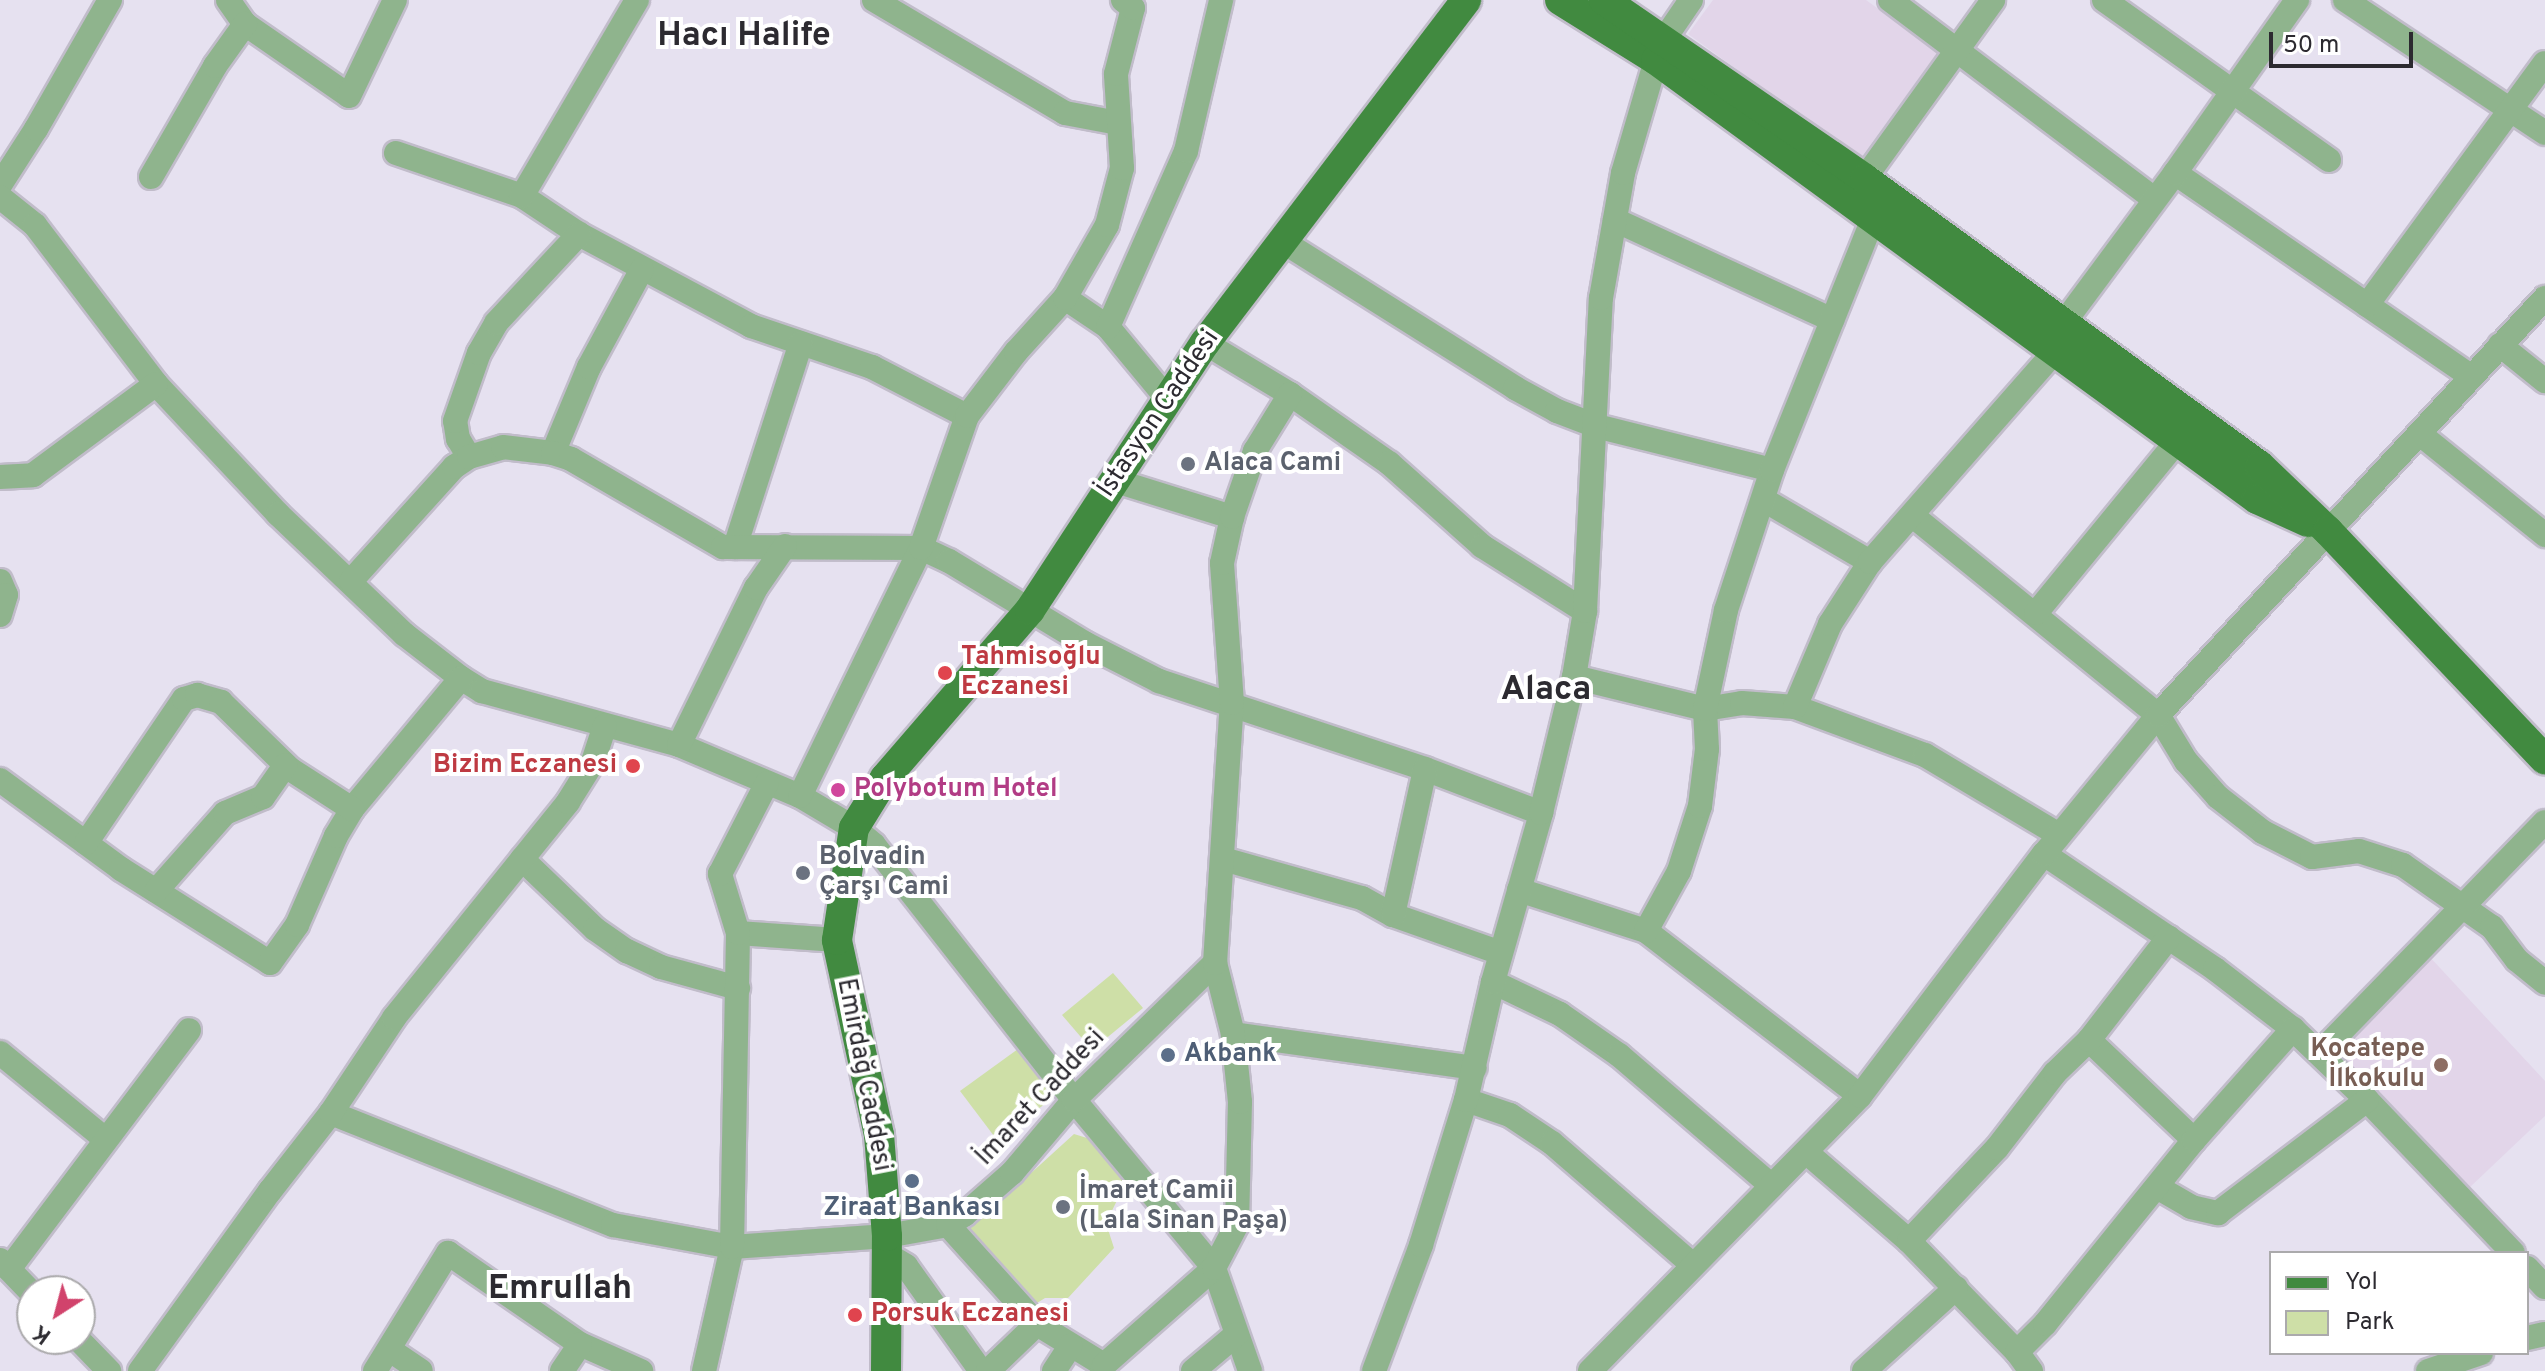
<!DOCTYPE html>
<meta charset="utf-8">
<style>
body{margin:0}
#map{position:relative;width:2545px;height:1371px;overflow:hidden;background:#e6e1f0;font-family:Overpass,sans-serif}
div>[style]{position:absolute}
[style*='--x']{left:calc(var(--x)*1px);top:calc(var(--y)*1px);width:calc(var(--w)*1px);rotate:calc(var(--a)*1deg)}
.education>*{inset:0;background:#e2d5e9}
.green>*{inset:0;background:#cedfa7}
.roads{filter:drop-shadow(2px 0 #c1bcca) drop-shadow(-2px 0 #c1bcca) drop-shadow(0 2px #c1bcca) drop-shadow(0 -2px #c1bcca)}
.minor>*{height:24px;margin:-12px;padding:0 12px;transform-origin:12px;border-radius:12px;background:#8fb48d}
.major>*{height:30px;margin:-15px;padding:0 15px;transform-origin:15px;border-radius:15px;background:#418a40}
.dots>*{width:22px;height:22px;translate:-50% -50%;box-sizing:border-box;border:4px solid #fff;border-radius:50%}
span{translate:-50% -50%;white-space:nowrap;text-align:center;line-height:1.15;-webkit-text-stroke:8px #fff;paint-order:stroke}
.street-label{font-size:26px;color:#2c2a30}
.worship-label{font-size:26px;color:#5b616d;font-weight:700}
.left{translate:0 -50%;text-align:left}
.health-label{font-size:26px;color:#be3a42;font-weight:700}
.right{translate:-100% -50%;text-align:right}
.hotel-label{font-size:26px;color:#b23c85;font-weight:700}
.education-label{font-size:26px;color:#785e54;font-weight:700}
.service-label{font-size:26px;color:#4e5e75;font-weight:700}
.district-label{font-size:34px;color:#2c2a30;font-weight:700}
.legend{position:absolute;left:2269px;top:1251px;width:260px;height:104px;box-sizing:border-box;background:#fff;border:2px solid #abaaac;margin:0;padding:10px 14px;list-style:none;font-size:24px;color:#2c2a30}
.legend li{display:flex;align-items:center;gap:16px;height:40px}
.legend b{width:40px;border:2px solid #abaaac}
.north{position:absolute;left:16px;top:1275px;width:80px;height:80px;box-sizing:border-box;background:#fff;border:2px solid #abaaac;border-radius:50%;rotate:216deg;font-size:22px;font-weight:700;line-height:32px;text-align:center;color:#2c2a30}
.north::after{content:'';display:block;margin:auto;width:28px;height:36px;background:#d1436c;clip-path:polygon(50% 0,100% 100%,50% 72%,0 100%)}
.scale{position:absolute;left:2269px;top:32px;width:144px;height:36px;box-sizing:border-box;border:4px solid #2c2a30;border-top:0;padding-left:10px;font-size:24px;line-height:28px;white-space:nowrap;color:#2c2a30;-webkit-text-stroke:6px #fff;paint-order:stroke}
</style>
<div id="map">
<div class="education">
<div style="clip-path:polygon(1713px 0,1866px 0,1938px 52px,1860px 159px,1688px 34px)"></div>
<div style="clip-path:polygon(2428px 955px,2545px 1081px,2545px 1116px,2468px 1189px,2336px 1050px)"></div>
</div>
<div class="green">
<div style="clip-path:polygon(1113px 973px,1143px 1008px,1092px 1050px,1062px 1015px)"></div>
<div style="clip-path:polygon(1022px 1046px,1058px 1094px,997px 1140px,960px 1091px)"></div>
<div style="clip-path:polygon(1074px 1134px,1087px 1138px,1112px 1161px,1125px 1184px,1106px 1223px,1114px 1248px,1068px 1298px,1045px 1298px,1026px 1310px,963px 1235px)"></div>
</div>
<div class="roads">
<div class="minor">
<div style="--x:228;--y:0;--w:29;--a:55"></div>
<div style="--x:245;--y:24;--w:126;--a:34.7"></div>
<div style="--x:349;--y:96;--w:106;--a:-64.4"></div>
<div style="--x:874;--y:0;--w:222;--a:30.6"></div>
<div style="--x:1065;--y:113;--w:54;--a:10.7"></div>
<div style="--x:1890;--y:0;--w:331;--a:37"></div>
<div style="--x:2104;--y:0;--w:276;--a:35.4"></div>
<div style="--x:2345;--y:0;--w:240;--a:33.6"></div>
<div style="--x:396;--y:153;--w:133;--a:18.8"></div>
<div style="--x:522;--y:196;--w:69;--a:33.7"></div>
<div style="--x:579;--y:234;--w:195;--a:28.1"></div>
<div style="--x:751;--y:326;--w:128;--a:18.7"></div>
<div style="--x:872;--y:367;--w:107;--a:27.3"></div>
<div style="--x:2175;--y:173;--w:360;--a:34.5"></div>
<div style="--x:151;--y:177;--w:128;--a:-60"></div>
<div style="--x:215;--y:66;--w:52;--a:-54.5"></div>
<div style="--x:0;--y:185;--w:67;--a:-57.3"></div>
<div style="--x:36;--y:129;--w:149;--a:-60.2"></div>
<div style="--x:1854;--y:193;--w:238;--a:-54.2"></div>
<div style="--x:522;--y:196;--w:227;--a:-59.6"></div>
<div style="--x:0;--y:197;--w:45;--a:38.7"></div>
<div style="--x:35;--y:225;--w:200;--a:52.7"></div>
<div style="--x:156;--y:384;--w:178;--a:46.8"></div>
<div style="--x:278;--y:514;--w:174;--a:43.6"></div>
<div style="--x:404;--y:634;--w:72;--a:37.7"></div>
<div style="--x:461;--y:678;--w:25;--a:32"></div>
<div style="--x:482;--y:691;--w:204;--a:15.3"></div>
<div style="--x:679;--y:745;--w:131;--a:22.9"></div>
<div style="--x:800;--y:796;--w:63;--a:30.7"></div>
<div style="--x:854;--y:828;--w:26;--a:40"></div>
<div style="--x:874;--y:845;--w:324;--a:51.9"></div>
<div style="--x:1074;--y:1100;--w:219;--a:50.2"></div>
<div style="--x:1214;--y:1268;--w:109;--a:70.7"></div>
<div style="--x:1615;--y:220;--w:239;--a:24.7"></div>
<div style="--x:1282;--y:241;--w:275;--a:32.2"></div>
<div style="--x:1515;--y:388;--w:48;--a:28.7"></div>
<div style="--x:1557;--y:411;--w:42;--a:21"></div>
<div style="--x:1596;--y:426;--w:181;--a:14"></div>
<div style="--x:1065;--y:298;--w:52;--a:34"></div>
<div style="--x:1108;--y:327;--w:91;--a:50.4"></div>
<div style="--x:2367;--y:305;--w:300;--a:-53.7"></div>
<div style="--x:1108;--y:327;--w:193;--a:-66.1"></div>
<div style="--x:1186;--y:151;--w:155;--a:-76.9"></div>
<div style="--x:1205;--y:343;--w:99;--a:31"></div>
<div style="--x:1290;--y:394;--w:121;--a:34.9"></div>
<div style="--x:1389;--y:463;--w:125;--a:41.7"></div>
<div style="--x:1482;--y:546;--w:122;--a:32.3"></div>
<div style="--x:2500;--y:345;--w:58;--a:38.7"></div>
<div style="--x:2420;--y:434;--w:161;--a:38.9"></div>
<div style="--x:553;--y:453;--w:93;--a:-67.3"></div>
<div style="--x:589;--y:367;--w:111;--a:-61.6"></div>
<div style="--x:469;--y:457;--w:21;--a:-121"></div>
<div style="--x:458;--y:439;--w:18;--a:-99"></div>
<div style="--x:455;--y:421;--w:72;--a:-70.6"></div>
<div style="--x:479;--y:353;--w:34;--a:-60"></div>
<div style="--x:496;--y:323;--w:122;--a:-47"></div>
<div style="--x:0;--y:477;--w:33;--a:-3"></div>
<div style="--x:33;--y:475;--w:153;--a:-36.5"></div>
<div style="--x:1113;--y:480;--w:125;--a:17.3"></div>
<div style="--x:1764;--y:500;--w:123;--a:30.3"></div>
<div style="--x:1913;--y:516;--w:316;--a:39.1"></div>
<div style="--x:2158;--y:715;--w:54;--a:58.7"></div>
<div style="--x:2186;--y:761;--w:48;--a:48.4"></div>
<div style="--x:2218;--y:797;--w:57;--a:37.9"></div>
<div style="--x:2263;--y:832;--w:55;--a:27"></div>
<div style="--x:2312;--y:857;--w:47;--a:-7.3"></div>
<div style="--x:2359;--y:851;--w:46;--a:17.7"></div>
<div style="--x:2403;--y:865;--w:108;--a:34.9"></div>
<div style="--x:2492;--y:927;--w:41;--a:52.9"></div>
<div style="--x:2517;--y:960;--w:36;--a:39"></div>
<div style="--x:735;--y:547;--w:214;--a:-72.1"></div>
<div style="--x:0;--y:581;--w:15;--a:67"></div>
<div style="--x:6;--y:595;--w:21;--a:107"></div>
<div style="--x:351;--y:581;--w:154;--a:-47.9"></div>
<div style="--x:454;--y:467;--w:18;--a:-34"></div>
<div style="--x:469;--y:457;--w:35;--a:-16"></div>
<div style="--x:503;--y:447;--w:50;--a:6.8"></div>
<div style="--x:553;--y:453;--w:19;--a:18"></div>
<div style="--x:571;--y:459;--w:176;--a:30.1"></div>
<div style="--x:723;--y:547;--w:198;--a:0.3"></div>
<div style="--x:921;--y:548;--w:31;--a:25"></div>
<div style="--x:949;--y:561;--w:160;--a:31.2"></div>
<div style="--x:1086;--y:644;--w:82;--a:26.9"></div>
<div style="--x:1159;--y:681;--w:280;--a:18.3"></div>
<div style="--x:1425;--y:769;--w:124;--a:20.8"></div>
<div style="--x:2036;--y:613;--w:225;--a:-50.6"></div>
<div style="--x:1574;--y:677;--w:135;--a:13.7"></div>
<div style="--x:1705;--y:709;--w:37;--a:-9"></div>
<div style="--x:1742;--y:703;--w:53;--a:4.3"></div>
<div style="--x:1795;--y:707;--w:139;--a:20.3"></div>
<div style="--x:1925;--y:755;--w:156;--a:30.8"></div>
<div style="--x:1795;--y:707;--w:90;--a:-67.1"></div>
<div style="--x:1830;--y:624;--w:74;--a:-57.2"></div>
<div style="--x:1870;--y:562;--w:282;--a:-48.7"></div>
<div style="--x:2056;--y:350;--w:27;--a:-75"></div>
<div style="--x:2063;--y:324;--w:188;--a:-53.4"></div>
<div style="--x:2175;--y:173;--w:212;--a:-54.8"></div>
<div style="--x:679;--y:745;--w:175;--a:-63.9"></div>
<div style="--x:756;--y:588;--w:51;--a:-55.4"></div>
<div style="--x:0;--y:780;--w:150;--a:36.3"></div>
<div style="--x:121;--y:869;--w:176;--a:32.2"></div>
<div style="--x:270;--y:963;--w:47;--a:-54.6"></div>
<div style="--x:297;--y:925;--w:97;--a:-66.3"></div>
<div style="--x:336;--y:836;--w:31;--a:-59"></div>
<div style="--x:352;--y:809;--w:170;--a:-50.2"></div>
<div style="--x:800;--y:796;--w:276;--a:-64"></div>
<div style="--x:921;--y:548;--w:140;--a:-70.8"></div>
<div style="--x:967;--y:416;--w:81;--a:-52.6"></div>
<div style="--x:1016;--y:352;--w:73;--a:-47.8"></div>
<div style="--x:1065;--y:298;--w:84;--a:-60.1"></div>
<div style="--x:1107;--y:225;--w:59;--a:-75.3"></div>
<div style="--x:1122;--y:168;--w:94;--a:-93.7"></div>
<div style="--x:1116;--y:74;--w:68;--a:-75.6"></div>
<div style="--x:1133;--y:8;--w:13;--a:-141"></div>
<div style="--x:86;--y:843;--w:174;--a:-55.8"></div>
<div style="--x:184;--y:699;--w:14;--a:-17"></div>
<div style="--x:197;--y:695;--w:25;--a:16"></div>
<div style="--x:221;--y:702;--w:96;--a:44.2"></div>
<div style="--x:290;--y:769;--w:74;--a:32.8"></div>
<div style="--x:2044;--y:854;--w:206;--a:33.9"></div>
<div style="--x:2215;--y:969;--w:98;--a:37.6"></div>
<div style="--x:2293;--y:1029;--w:103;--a:43.8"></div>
<div style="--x:2367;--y:1100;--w:211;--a:46.3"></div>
<div style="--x:522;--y:859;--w:101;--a:43.8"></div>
<div style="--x:595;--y:929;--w:39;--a:35"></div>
<div style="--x:627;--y:951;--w:38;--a:25"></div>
<div style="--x:661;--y:967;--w:80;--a:15.3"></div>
<div style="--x:1223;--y:859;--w:144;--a:15.7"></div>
<div style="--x:1362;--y:898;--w:35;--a:29"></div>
<div style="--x:1393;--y:915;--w:114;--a:19.4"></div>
<div style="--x:1519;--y:890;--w:133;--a:17.9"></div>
<div style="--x:1646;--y:931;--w:270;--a:37.6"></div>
<div style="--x:156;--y:891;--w:104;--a:-48.5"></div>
<div style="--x:225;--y:813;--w:41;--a:-22.8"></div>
<div style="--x:263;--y:797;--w:39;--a:-55"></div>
<div style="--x:1393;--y:915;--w:149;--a:-77.6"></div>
<div style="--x:1646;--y:931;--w:68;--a:-61.2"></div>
<div style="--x:1679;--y:871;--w:68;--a:-72.1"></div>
<div style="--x:1700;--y:806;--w:57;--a:-83"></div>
<div style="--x:1707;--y:749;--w:40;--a:-92.9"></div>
<div style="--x:1705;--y:709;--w:101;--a:-78"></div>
<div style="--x:1726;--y:610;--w:147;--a:-71.8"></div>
<div style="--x:1772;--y:470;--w:271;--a:-68.1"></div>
<div style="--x:738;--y:933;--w:99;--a:4"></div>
<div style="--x:1493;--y:982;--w:74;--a:25.5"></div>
<div style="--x:1560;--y:1014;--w:72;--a:34.8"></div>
<div style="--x:1619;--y:1055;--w:201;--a:40.6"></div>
<div style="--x:1233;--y:1034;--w:244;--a:8"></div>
<div style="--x:2089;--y:1040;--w:145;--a:43.6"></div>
<div style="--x:0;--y:1053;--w:134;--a:39.3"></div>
<div style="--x:2320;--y:1053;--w:322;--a:-45.8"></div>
<div style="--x:1466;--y:1100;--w:46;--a:18.8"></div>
<div style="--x:1510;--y:1115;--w:50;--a:33.7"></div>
<div style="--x:1552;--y:1143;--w:186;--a:40.9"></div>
<div style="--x:331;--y:1113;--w:303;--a:21.7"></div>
<div style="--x:613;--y:1225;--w:121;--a:10.5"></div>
<div style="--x:732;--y:1247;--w:155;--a:-4.1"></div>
<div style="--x:887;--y:1236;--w:62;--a:-10.2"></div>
<div style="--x:948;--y:1225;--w:19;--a:-32"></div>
<div style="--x:964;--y:1215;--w:64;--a:-41.2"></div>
<div style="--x:1012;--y:1173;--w:96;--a:-49.7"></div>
<div style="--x:1074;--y:1100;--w:197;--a:-44.2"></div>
<div style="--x:1806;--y:1152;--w:136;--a:40.8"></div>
<div style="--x:1909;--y:1241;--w:155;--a:45.8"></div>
<div style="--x:2017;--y:1352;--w:24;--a:54"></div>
<div style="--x:2157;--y:1187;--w:39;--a:30"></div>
<div style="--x:2191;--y:1207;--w:28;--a:13"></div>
<div style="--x:2218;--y:1213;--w:187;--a:-37.2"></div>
<div style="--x:948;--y:1225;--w:133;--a:48"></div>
<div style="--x:1037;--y:1324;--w:79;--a:31.5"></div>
<div style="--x:1909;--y:1241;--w:128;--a:-46.6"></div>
<div style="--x:1997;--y:1148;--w:95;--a:-52.3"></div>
<div style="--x:2055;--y:1073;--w:47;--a:-44.1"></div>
<div style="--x:2089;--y:1040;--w:130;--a:-52.2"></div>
<div style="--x:888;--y:1255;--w:21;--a:31"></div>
<div style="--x:906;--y:1266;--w:129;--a:54.5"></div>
<div style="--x:0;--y:1260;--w:46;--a:45.9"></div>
<div style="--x:2527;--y:1268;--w:26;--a:47"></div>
<div style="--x:9;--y:1269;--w:299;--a:-53"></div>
<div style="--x:2527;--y:1338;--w:18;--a:-13"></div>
<div style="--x:78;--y:1339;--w:45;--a:45.9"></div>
<div style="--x:390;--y:1350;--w:37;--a:34"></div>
<div style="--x:2017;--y:1352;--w:40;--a:-45"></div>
<div style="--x:2045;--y:1324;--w:237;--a:-51"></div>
<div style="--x:2194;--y:1140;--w:149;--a:-48.3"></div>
<div style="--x:140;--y:1371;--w:222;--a:-54.2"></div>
<div style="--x:270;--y:1191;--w:99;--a:-52"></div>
<div style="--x:331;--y:1113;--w:114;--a:-56.4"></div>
<div style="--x:394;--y:1018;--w:277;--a:-51.1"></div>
<div style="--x:568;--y:802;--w:47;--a:-58"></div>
<div style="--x:593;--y:762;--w:38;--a:-72"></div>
<div style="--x:375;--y:1371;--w:139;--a:-58.3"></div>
<div style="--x:448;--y:1253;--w:160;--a:34.6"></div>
<div style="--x:580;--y:1344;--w:67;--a:23.9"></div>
<div style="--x:562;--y:1371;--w:32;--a:-56"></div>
<div style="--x:704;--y:1371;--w:127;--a:-77.3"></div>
<div style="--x:732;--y:1247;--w:314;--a:-88.9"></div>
<div style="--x:738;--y:933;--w:62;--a:-107"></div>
<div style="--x:720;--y:874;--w:102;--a:-62.7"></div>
<div style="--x:988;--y:1371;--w:68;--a:-43.8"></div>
<div style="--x:1054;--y:1371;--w:30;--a:-57"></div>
<div style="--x:1102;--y:1371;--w:6;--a:-72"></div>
<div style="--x:1104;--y:1365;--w:147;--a:-41.4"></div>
<div style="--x:1214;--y:1268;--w:50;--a:-62.4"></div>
<div style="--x:1237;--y:1224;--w:122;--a:-88.6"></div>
<div style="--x:1240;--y:1102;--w:68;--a:-95.9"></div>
<div style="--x:1233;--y:1034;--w:73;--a:-104.2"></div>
<div style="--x:1215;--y:963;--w:261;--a:-86.3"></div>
<div style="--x:1232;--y:703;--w:140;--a:-94.1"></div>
<div style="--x:1222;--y:563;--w:47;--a:-77.7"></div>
<div style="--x:1232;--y:517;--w:70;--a:-70.8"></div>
<div style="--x:1255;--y:451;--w:67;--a:-58.4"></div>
<div style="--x:1193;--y:1371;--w:57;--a:-40.1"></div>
<div style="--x:1374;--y:1371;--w:134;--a:-69.5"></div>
<div style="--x:1421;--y:1245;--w:152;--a:-72.8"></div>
<div style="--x:1466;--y:1100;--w:121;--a:-77.1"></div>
<div style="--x:1493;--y:982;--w:176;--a:-74.1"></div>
<div style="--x:1541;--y:813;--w:140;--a:-76.4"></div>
<div style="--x:1574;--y:677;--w:67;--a:-80.5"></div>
<div style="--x:1585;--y:611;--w:313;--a:-87.1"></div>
<div style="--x:1601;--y:298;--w:127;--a:-80"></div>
<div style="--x:1623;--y:173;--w:118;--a:-73.7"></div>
<div style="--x:1656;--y:60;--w:24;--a:-68"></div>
<div style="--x:1665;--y:38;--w:46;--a:-55.6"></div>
<div style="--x:1590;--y:1371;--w:385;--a:-45.5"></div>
<div style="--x:1860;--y:1096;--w:304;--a:-52.8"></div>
<div style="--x:2044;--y:854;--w:180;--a:-50.6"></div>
<div style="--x:2158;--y:715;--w:569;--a:-47.14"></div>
<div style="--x:1864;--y:1371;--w:124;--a:-42.1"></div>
<div style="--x:2428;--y:1371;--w:56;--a:-18.8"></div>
</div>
<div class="major">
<div style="--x:1560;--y:0;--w:113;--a:32"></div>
<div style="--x:1656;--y:60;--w:744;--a:36.15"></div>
<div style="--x:2257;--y:499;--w:56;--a:24.3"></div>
<div style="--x:1604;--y:0;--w:316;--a:34.4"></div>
<div style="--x:1865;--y:179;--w:488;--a:36"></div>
<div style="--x:2260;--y:466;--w:94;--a:43.7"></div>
<div style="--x:2328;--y:531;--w:315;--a:46.5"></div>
<div style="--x:886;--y:1371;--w:135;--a:-89.6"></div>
<div style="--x:887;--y:1236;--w:101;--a:-94.5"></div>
<div style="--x:879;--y:1135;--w:199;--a:-102.2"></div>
<div style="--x:837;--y:940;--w:113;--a:-81.4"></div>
<div style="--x:854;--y:828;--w:59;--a:-58.2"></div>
<div style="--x:885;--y:778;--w:222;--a:-49.2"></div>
<div style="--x:1030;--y:610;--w:319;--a:-56.8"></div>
<div style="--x:1205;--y:343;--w:431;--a:-52.7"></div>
</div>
</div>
<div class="dots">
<div style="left:1188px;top:464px;background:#6b7280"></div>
<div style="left:945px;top:673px;background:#e0444e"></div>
<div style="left:633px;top:766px;background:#e0444e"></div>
<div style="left:838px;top:790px;background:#d1479c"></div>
<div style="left:803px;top:873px;background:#6b7280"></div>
<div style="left:1168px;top:1055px;background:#5c6f8a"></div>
<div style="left:2441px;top:1065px;background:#8d6e63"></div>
<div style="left:912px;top:1181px;background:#5c6f8a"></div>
<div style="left:1063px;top:1207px;background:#6b7280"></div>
<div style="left:855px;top:1315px;background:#e0444e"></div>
</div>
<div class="street-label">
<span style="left:1159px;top:414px;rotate:-56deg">İstasyon Caddesi</span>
<span style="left:863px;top:1075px;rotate:79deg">Emirdağ Caddesi</span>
<span style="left:1041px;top:1098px;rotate:-47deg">İmaret Caddesi</span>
</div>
<div class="worship-label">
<span class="left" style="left:1204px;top:464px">Alaca Cami</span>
<span class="left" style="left:819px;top:873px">Bolvadin<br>Çarşı Cami</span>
<span class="left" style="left:1079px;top:1207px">İmaret Camii<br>(Lala Sinan Paşa)</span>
</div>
<div class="health-label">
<span class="left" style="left:961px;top:673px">Tahmisoğlu<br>Eczanesi</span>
<span class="right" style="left:617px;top:766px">Bizim Eczanesi</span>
<span class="left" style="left:871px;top:1315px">Porsuk Eczanesi</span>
</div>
<div class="hotel-label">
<span class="left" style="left:854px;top:790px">Polybotum Hotel</span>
</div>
<div class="education-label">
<span class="right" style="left:2425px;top:1065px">Kocatepe<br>İlkokulu</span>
</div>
<div class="service-label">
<span class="left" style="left:1184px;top:1055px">Akbank</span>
<span style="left:912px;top:1209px">Ziraat Bankası</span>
</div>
<div class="district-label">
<span style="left:744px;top:37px">Hacı Halife</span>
<span style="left:1546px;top:691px">Alaca</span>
<span style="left:560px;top:1290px">Emrullah</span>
</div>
<ul class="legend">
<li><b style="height:10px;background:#418a40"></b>Yol</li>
<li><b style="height:22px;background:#cedfa7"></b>Park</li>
</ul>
<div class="north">K</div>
<div class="scale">50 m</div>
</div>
